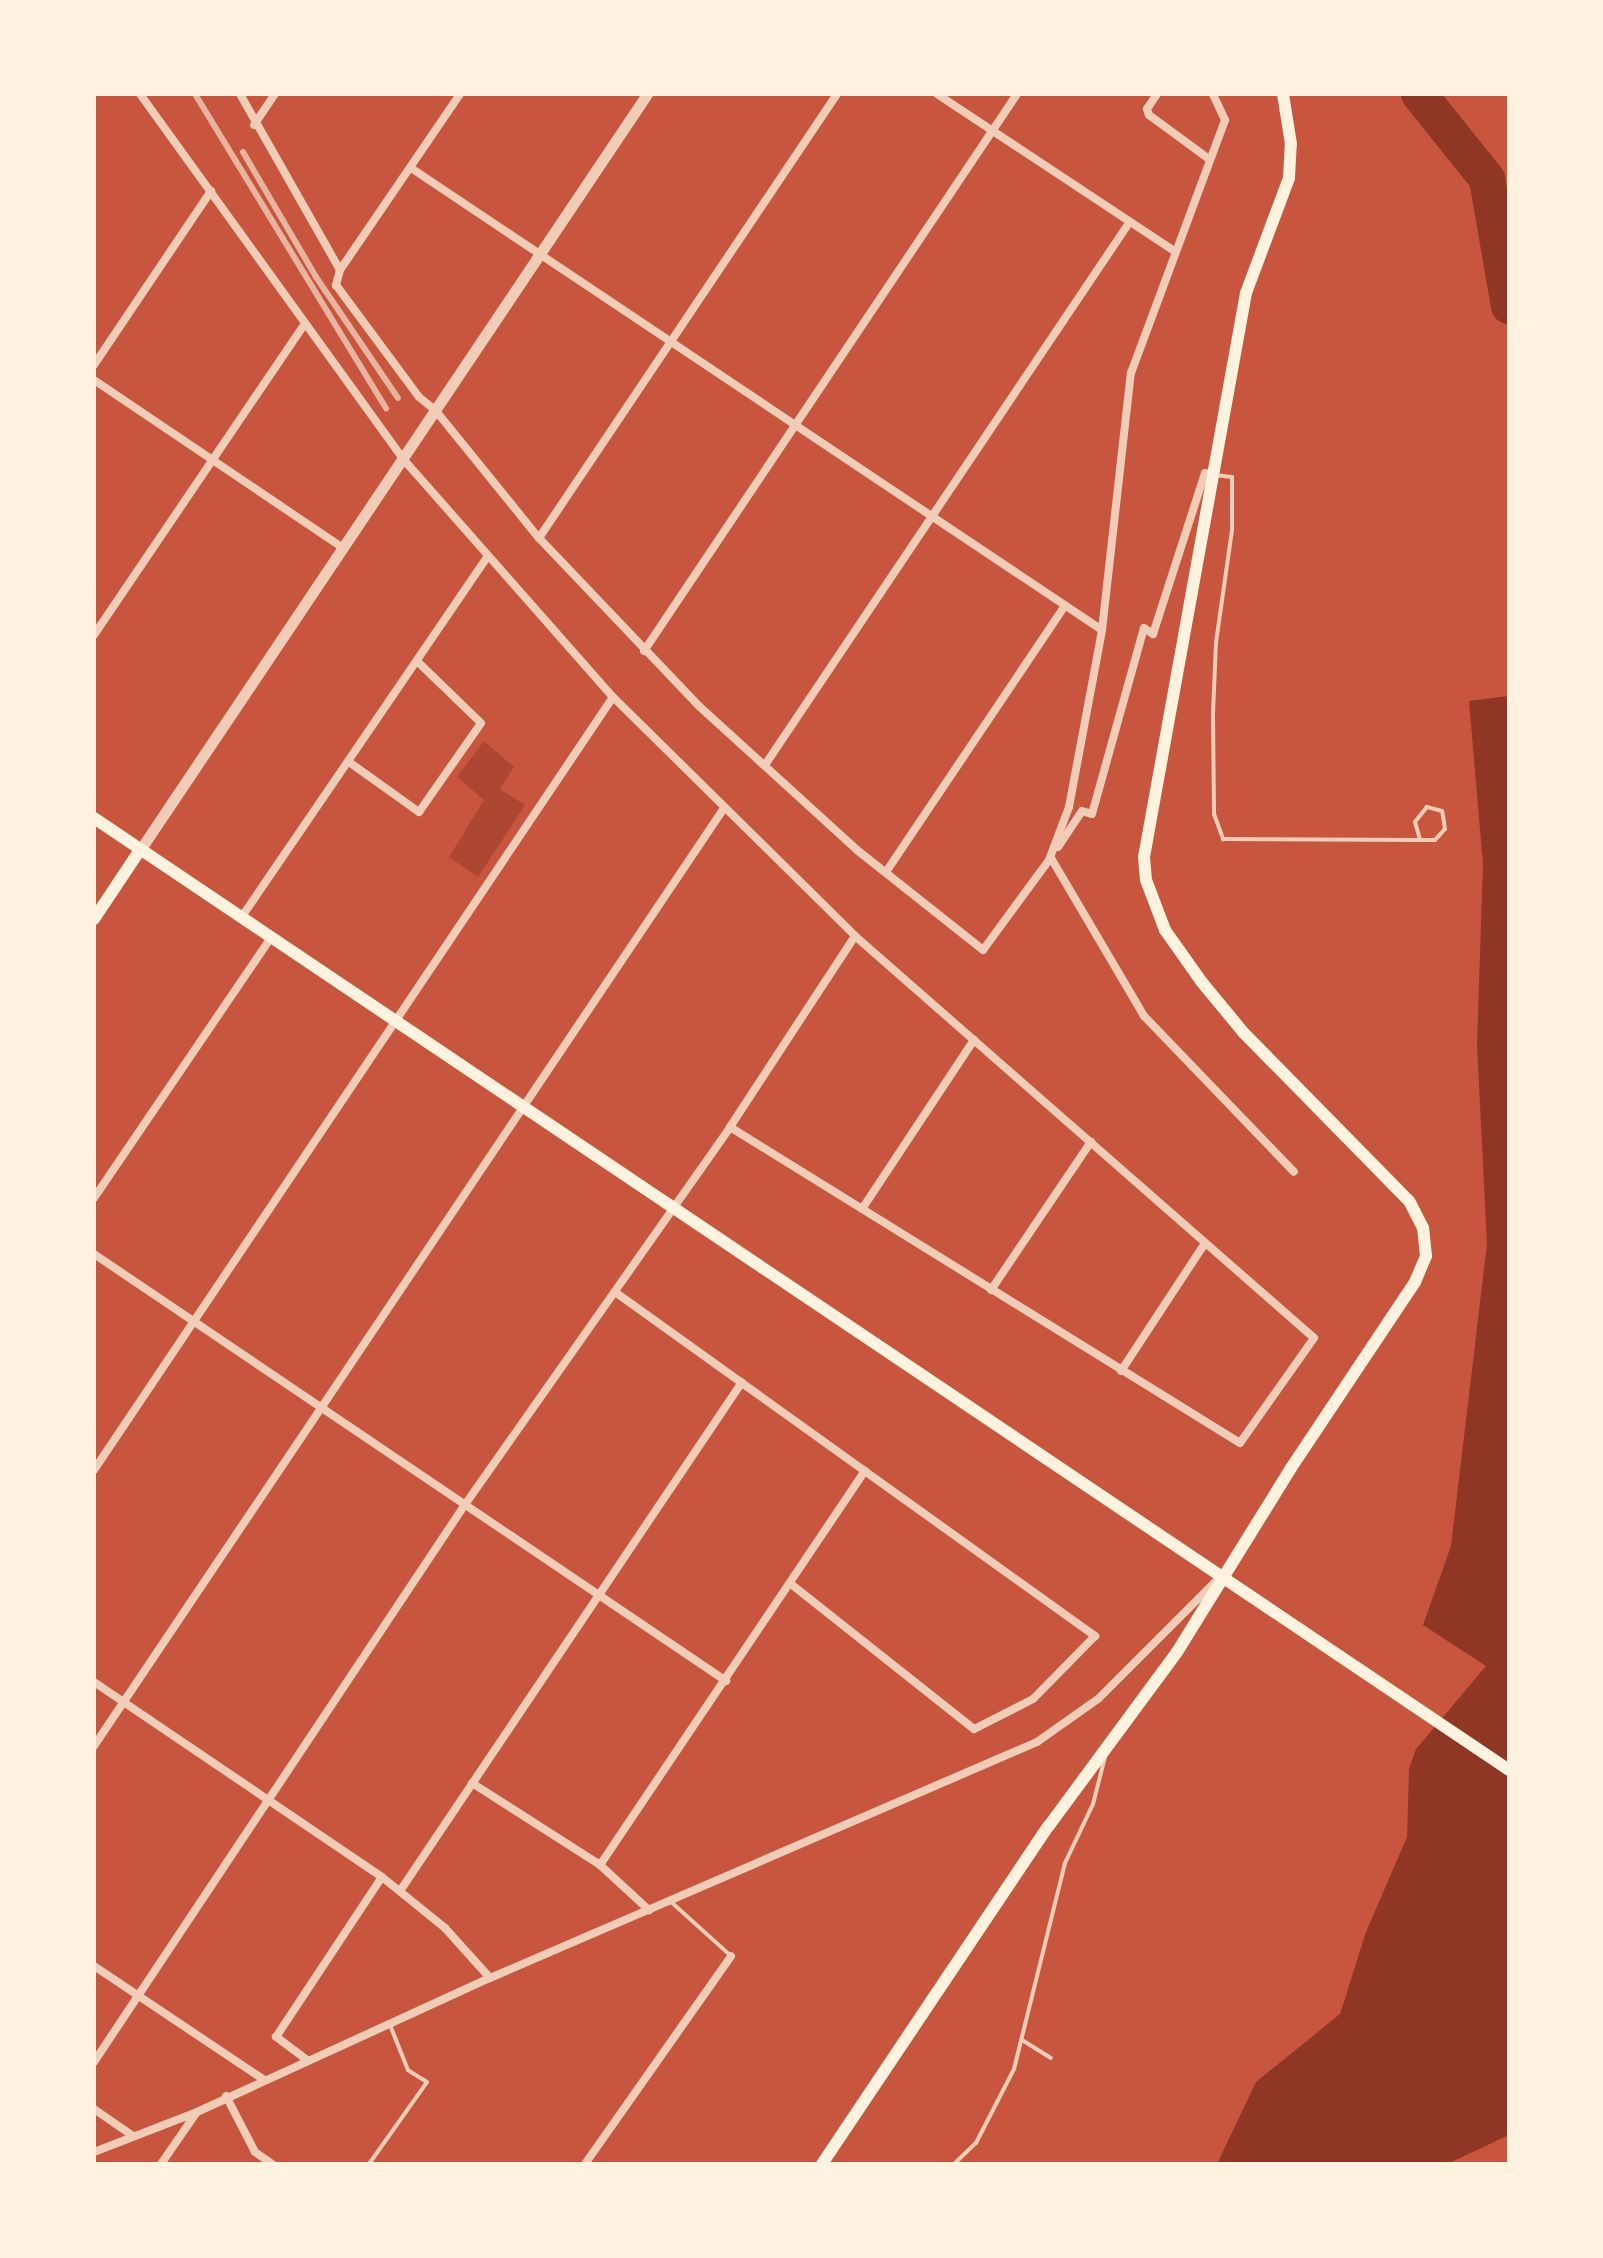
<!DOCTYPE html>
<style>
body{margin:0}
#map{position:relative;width:1603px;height:2258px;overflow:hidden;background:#c8553d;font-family:"Noto Sans",sans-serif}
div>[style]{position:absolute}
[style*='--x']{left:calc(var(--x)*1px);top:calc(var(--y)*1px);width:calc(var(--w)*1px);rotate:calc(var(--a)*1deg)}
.green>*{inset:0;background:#ae4732}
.water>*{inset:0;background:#8f3625}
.river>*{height:36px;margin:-18px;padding:0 18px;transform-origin:18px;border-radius:18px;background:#8f3625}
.service>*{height:4px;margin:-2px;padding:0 2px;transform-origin:2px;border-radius:2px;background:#f1ccb7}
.minor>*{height:8px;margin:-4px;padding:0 4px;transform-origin:4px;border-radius:4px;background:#f1ccb7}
.tertiary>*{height:11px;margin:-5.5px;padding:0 5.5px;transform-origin:5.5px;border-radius:5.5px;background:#f1ccb7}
.secondary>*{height:12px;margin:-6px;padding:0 6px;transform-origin:6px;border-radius:6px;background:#fff3e0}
.rail>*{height:6px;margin:-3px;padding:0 3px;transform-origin:3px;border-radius:3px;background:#e9b49f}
span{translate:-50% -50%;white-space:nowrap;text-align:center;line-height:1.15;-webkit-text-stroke:6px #fff3e0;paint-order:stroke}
.frame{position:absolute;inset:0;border:96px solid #fff3e0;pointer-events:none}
</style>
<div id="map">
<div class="green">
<div style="clip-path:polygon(484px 741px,514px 767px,500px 789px,525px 805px,478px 877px,449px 857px,484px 800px,457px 777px)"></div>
</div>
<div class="water">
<div style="clip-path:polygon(1509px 696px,1509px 2135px,1447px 2164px,1217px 2164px,1256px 2082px,1340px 2014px,1366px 1932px,1407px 1837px,1409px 1769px,1416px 1749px,1486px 1666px,1423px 1625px,1451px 1546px,1487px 1244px,1477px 1045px,1483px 864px,1469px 701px)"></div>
</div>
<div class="river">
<div style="--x:1419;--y:94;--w:109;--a:51.3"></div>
<div style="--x:1487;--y:179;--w:129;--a:80.2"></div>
</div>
<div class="service">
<div style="--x:1215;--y:475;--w:17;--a:7"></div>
<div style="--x:1232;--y:477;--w:53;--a:90"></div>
<div style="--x:1232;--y:530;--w:113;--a:98.1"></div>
<div style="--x:1216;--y:642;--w:72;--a:92.4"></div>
<div style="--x:1213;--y:714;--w:100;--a:89.4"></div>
<div style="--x:1214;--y:814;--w:27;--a:70"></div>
<div style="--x:1223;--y:839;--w:197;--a:0.3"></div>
<div style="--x:1420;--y:840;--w:15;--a:0"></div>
<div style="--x:1435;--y:840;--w:15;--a:-48"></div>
<div style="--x:1445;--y:829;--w:18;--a:-99"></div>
<div style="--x:1442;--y:811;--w:16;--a:-165"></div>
<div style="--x:1427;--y:807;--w:19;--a:129"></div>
<div style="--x:1415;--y:822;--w:19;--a:74"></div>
<div style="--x:670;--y:1901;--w:82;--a:42"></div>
<div style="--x:1022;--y:2040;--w:34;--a:32"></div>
<div style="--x:369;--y:2164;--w:100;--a:-54.7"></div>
<div style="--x:427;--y:2082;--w:22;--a:-148"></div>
<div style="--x:408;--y:2070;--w:48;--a:-111.8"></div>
<div style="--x:954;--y:2164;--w:30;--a:-44"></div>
<div style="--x:976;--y:2143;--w:83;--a:-62.8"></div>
<div style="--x:1014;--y:2069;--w:212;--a:-76.1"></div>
<div style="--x:1065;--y:1863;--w:65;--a:-64.6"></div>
<div style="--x:1093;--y:1804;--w:49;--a:-75.7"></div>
</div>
<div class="minor">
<div style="--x:140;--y:94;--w:451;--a:54.2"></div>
<div style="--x:404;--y:460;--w:316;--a:48.6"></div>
<div style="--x:613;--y:697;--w:340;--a:44.6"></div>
<div style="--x:855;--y:936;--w:610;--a:41.21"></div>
<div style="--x:1314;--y:1338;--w:128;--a:125.2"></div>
<div style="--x:1240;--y:1443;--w:600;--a:-148.22"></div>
<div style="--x:240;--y:94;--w:202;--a:60.4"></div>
<div style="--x:340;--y:270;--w:16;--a:105"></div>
<div style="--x:336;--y:285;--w:139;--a:53.5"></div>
<div style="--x:419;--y:397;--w:22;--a:39"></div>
<div style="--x:436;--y:411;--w:164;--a:51"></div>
<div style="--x:539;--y:538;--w:233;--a:46.4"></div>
<div style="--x:700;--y:707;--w:212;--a:42.3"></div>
<div style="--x:857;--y:850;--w:161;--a:38.4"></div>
<div style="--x:983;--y:950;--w:112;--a:-53.7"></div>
<div style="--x:1049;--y:860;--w:57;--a:-69.3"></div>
<div style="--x:1069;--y:807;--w:180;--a:-79.4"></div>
<div style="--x:1102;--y:630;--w:259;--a:-83.6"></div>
<div style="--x:1131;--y:373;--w:270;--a:-69.6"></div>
<div style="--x:1225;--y:120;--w:29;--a:-115"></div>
<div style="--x:937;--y:94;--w:283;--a:33.5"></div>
<div style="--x:1157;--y:94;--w:18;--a:124"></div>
<div style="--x:1147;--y:109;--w:6;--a:72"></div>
<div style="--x:1149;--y:115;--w:74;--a:36.3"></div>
<div style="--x:254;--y:125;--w:37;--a:-56"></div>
<div style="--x:411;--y:168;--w:831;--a:33.77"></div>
<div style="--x:340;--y:270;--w:213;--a:-55.7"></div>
<div style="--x:94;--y:365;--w:210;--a:-56.1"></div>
<div style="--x:94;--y:380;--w:300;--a:34"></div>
<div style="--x:539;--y:538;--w:535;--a:-56.13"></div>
<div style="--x:94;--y:635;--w:373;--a:-55.9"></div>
<div style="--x:644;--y:651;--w:670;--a:-56.19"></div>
<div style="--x:349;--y:762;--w:86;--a:35.5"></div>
<div style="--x:419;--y:812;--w:108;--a:-55.1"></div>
<div style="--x:481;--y:723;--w:88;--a:-135.9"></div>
<div style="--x:765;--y:765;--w:653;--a:-56.12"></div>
<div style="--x:1058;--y:847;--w:43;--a:-56.3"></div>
<div style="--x:1082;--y:811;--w:10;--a:17"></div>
<div style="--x:1092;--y:814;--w:193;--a:-74.4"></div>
<div style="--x:1144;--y:628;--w:11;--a:34"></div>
<div style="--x:1153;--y:634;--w:169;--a:-72.1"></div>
<div style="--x:1205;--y:473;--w:8;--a:7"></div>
<div style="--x:1051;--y:858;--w:183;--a:59.5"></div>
<div style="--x:1144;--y:1016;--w:216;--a:46.1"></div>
<div style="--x:886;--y:872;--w:321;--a:-56.1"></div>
<div style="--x:241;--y:918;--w:436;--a:-55.7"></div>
<div style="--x:94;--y:1198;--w:315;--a:-55.8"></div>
<div style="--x:862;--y:1209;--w:203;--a:-56.5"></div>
<div style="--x:94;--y:1254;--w:763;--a:34.04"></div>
<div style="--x:991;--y:1290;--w:179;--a:-56"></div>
<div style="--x:615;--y:1292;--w:591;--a:35.63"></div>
<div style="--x:1095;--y:1636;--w:88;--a:134.5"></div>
<div style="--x:1033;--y:1699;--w:66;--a:153"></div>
<div style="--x:974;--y:1729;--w:235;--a:-141.6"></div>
<div style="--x:1121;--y:1371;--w:149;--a:-56.7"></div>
<div style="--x:94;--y:1470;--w:931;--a:-56.12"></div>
<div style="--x:94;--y:1682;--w:348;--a:34.1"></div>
<div style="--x:382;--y:1877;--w:81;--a:39"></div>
<div style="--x:445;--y:1928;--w:67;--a:48"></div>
<div style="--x:94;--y:1746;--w:1130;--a:-56.11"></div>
<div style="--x:472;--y:1783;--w:152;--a:32.6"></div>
<div style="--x:600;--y:1865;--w:67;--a:42.6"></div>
<div style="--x:600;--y:1865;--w:475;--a:-56.1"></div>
<div style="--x:400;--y:1891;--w:613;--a:-56.1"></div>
<div style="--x:94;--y:1966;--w:203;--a:33.8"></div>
<div style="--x:307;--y:2060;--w:39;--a:-143"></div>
<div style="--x:276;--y:2037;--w:192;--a:-56.5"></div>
<div style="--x:94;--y:2062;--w:668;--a:-56.36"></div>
<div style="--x:464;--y:1506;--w:463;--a:-54.9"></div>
<div style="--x:730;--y:1127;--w:228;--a:-56.8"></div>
<div style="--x:226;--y:2096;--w:63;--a:62.6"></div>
<div style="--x:255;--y:2152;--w:21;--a:35"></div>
<div style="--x:94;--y:2109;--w:47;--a:34.7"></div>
<div style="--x:94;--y:2152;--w:110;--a:-21.2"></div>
<div style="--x:197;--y:2112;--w:322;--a:-24.6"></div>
<div style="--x:490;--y:1978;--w:596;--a:-23.34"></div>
<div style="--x:1037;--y:1742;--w:75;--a:-35.2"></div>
<div style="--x:1098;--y:1699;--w:168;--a:-45"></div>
<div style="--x:161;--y:2164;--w:62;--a:-55.5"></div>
<div style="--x:585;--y:2164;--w:254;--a:-54.9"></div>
</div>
<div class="tertiary">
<div style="--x:140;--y:850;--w:910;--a:-56.15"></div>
</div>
<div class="secondary">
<div style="--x:94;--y:818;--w:1705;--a:33.93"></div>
<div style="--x:94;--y:919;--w:83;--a:-56.3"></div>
<div style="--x:822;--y:2164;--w:406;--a:-56.2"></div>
<div style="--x:1048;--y:1827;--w:217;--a:-53.6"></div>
<div style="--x:1177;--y:1652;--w:216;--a:-58.2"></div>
<div style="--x:1291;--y:1468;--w:224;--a:-56.3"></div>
<div style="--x:1415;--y:1282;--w:28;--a:-67"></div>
<div style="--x:1426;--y:1256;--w:28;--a:-96"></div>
<div style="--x:1423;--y:1228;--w:30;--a:-117"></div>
<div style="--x:1409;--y:1201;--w:237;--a:-134.5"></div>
<div style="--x:1243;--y:1032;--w:66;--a:-129.5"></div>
<div style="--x:1201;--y:981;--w:62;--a:-125.2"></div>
<div style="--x:1165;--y:930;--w:53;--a:-110.8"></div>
<div style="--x:1146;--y:880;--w:23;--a:-95"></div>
<div style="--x:1144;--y:857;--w:573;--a:-79.75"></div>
<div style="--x:1246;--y:293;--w:123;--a:-69.5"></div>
<div style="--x:1289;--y:178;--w:34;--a:-87"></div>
<div style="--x:1291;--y:144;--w:51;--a:-99.1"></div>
</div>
<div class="rail">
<div style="--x:195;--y:94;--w:368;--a:58.7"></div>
<div style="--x:243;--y:152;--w:145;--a:59.7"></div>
<div style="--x:316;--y:277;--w:146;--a:55.9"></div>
</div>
<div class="frame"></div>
</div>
